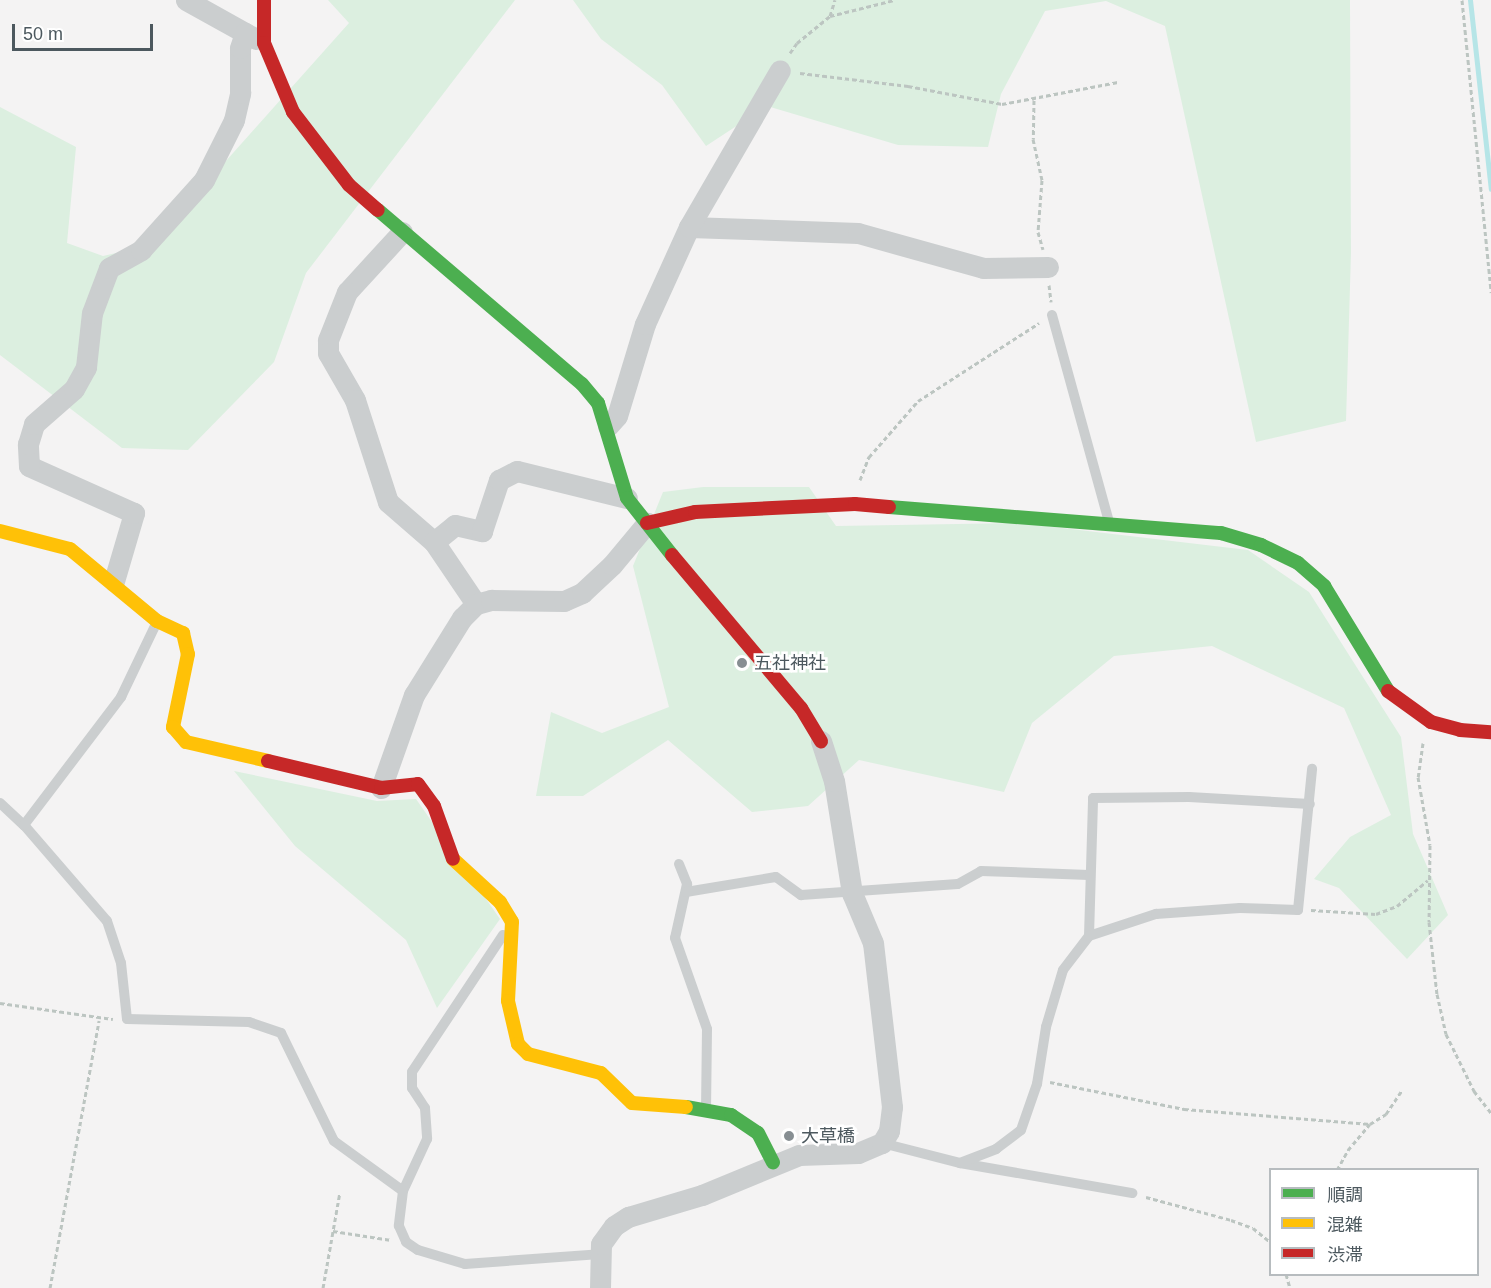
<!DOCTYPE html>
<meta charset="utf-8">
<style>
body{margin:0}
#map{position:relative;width:1491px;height:1288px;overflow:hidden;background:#f4f3f3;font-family:Helvetica,"Noto Sans JP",sans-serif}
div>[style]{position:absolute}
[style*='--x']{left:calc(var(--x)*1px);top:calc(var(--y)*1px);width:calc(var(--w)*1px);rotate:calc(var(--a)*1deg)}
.green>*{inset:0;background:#dcefe0}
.stream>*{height:5px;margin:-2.5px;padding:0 2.5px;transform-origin:2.5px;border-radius:2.5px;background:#b6e5e7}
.path>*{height:3px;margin-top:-1.5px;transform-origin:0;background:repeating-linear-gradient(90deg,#bcc5c1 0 4.5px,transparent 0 7.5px)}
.lane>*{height:10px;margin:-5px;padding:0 5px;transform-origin:5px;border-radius:5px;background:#cbcecf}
.street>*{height:21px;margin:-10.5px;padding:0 10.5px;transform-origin:10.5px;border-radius:10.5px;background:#cbcecf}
.fast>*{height:14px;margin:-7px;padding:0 7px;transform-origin:7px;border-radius:7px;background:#4caf50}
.slow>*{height:14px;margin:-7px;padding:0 7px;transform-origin:7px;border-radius:7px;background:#ffc107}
.jam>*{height:14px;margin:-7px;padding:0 7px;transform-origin:7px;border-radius:7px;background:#c62828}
.dots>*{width:16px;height:16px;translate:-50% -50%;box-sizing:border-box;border:3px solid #fff;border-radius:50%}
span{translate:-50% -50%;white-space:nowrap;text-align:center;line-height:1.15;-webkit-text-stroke:5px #fff;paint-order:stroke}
.poi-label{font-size:18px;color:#4c585e}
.left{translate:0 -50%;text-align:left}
.legend{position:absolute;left:1269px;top:1168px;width:210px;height:108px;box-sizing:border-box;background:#fff;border:2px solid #b7bcbf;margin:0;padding:8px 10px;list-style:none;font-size:18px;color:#4c585e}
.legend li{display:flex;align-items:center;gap:12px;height:30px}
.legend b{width:30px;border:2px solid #b7bcbf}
.scale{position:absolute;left:12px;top:24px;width:141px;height:27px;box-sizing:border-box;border:3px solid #4c585e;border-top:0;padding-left:8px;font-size:18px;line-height:21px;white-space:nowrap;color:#4c585e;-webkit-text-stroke:4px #fff;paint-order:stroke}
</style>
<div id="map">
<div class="green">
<div style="clip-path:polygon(328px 0,515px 0,306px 273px,274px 362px,188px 450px,122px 448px,0 355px,0 107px,76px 147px,67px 243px,103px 256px,151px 245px,349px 23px)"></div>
<div style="clip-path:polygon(573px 0,1350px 0,1351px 253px,1346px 421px,1256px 442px,1165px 26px,1106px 1px,1045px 11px,1001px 94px,988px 147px,898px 145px,767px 106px,706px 146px,662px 85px,601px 39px)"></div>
<div style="clip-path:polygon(703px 487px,809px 487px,836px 526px,1020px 523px,1248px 550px,1309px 592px,1401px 737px,1413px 834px,1448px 915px,1407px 959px,1339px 888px,1314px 879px,1350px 837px,1391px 815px,1344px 708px,1212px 646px,1114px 656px,1032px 723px,1004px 792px,859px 760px,808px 806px,752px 812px,668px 740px,583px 796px,536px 796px,551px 712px,602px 733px,669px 707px,633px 566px,663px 492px)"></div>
<div style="clip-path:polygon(234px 771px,377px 801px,416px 799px,500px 919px,437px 1008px,406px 940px,295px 846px)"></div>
</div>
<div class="stream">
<div style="--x:1470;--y:0;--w:190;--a:83.7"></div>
</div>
<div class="path">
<div style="--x:1462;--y:0;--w:294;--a:84.3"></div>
<div style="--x:830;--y:16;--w:17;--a:-73"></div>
<div style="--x:790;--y:53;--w:12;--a:-55"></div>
<div style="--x:797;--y:43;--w:43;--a:-39.3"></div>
<div style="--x:830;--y:16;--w:66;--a:-14"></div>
<div style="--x:800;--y:73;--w:109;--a:6.9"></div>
<div style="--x:908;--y:86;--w:96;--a:10.8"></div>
<div style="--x:1002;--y:104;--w:118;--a:-10.7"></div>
<div style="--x:1034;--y:100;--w:39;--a:91"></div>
<div style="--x:1033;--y:139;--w:42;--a:77.6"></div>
<div style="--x:1042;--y:180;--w:52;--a:94.4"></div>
<div style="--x:1038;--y:232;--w:18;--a:74"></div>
<div style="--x:1049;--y:285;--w:17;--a:83"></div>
<div style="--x:860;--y:480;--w:25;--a:-69"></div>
<div style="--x:869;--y:457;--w:74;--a:-48.8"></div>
<div style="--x:918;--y:401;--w:144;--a:-32.8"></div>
<div style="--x:1423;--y:743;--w:34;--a:98"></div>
<div style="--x:1418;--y:777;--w:69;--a:80"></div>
<div style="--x:1430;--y:845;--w:77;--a:90.7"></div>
<div style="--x:1429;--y:922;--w:72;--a:83.7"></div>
<div style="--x:1437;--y:994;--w:41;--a:77.3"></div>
<div style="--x:1446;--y:1034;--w:64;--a:63.8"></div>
<div style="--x:1474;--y:1091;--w:28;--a:52"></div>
<div style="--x:1311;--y:910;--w:65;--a:3.5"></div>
<div style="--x:1376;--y:914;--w:22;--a:-21"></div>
<div style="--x:1397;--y:906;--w:40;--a:-40"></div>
<div style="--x:0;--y:1003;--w:114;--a:8.1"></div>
<div style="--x:1050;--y:1082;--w:137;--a:11.4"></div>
<div style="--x:1184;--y:1109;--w:187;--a:4.6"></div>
<div style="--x:1337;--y:1170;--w:23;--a:-61"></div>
<div style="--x:1348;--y:1150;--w:34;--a:-50"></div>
<div style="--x:1370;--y:1124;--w:19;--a:-32"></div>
<div style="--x:1386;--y:1114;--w:29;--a:-56"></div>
<div style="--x:1146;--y:1197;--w:88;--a:15.1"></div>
<div style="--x:1231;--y:1220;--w:23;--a:20"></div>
<div style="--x:1253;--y:1228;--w:22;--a:39"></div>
<div style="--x:333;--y:1231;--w:59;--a:8.8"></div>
<div style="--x:1286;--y:1274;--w:15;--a:74"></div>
<div style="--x:50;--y:1288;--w:272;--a:-79.6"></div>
<div style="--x:323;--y:1288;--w:97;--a:-80"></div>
</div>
<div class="lane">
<div style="--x:1052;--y:315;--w:215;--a:74.6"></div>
<div style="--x:0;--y:803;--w:33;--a:43"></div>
<div style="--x:24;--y:825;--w:127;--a:49.2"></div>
<div style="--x:107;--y:921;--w:44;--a:71.6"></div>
<div style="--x:121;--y:963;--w:56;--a:83.9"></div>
<div style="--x:127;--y:1019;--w:122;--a:1.4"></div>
<div style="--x:249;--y:1022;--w:34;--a:19"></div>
<div style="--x:281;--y:1033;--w:120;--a:63.9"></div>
<div style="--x:334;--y:1141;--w:85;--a:35.9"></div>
<div style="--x:24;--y:825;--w:161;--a:-52.8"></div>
<div style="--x:121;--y:697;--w:81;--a:-64.4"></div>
<div style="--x:679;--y:864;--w:22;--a:68"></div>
<div style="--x:687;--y:884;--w:55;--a:102.5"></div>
<div style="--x:675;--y:938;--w:96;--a:70.6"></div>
<div style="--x:707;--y:1029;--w:77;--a:90.7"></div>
<div style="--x:686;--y:892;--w:91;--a:-9.5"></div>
<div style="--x:776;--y:877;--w:31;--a:36"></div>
<div style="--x:801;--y:895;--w:157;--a:-4"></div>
<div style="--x:958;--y:884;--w:26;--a:-29"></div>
<div style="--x:981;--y:871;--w:108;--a:2.1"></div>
<div style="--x:503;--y:935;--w:164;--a:123.6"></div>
<div style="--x:412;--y:1072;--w:16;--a:90"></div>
<div style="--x:412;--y:1088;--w:24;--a:57"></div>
<div style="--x:425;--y:1108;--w:31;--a:86"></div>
<div style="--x:427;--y:1139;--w:57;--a:114.8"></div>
<div style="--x:403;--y:1191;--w:35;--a:97"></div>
<div style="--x:399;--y:1226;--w:17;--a:66"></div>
<div style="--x:406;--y:1242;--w:14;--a:34"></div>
<div style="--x:418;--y:1250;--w:49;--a:16.6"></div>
<div style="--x:465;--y:1264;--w:135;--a:-4.2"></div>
<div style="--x:1089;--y:936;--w:138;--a:-88.3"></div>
<div style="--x:1093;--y:798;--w:96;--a:-0.6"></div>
<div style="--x:1189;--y:797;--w:121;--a:3.3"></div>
<div style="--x:882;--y:1143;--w:81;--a:14.4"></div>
<div style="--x:960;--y:1163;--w:175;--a:9.9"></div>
<div style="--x:960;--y:1163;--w:39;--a:-21"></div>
<div style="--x:996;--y:1149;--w:31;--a:-37"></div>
<div style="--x:1021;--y:1130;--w:49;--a:-70.8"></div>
<div style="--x:1037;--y:1084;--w:58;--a:-81"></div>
<div style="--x:1046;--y:1027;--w:59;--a:-73.4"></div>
<div style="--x:1063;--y:970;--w:43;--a:-52.6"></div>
<div style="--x:1089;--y:936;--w:71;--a:-18.2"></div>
<div style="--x:1156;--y:914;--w:84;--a:-4.1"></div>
<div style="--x:1240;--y:908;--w:58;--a:2"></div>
<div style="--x:1298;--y:910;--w:142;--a:-84.3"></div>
</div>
<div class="street">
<div style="--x:186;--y:0;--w:80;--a:29.1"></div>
<div style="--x:689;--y:227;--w:169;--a:2"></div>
<div style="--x:858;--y:233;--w:130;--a:15.6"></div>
<div style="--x:983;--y:268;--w:65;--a:-0.9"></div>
<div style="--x:402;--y:232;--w:81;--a:132.5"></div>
<div style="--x:347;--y:292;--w:52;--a:111.6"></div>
<div style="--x:328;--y:340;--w:13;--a:90"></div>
<div style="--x:328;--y:353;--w:54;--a:60.1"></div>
<div style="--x:355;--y:400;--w:107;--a:72.1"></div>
<div style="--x:388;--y:502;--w:61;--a:41"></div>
<div style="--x:434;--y:542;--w:75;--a:55.9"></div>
<div style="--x:608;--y:426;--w:13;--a:-48"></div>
<div style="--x:617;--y:416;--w:96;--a:-73.1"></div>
<div style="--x:645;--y:324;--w:107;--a:-65.6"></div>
<div style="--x:689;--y:227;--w:181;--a:-59.9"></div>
<div style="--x:434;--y:542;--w:27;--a:-39"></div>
<div style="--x:455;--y:525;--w:28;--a:13"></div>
<div style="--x:482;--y:531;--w:54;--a:-71.6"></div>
<div style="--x:499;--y:480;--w:20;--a:-27"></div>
<div style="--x:517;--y:471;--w:113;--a:13.8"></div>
<div style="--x:114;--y:581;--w:71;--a:-73.6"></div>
<div style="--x:134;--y:513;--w:115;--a:-155.9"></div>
<div style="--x:29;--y:466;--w:22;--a:-93"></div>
<div style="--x:28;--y:444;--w:21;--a:-73"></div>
<div style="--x:34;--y:424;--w:53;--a:-41.2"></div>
<div style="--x:74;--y:389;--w:25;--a:-61"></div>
<div style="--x:86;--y:367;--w:54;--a:-83.7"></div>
<div style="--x:92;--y:313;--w:48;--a:-69.3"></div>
<div style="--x:109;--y:268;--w:37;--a:-29"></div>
<div style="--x:141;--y:250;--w:94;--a:-48"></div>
<div style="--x:204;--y:180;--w:67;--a:-63.4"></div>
<div style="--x:234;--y:120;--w:28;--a:-77"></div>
<div style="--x:240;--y:93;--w:45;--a:-90"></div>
<div style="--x:240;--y:48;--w:16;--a:-72"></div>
<div style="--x:381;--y:788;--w:99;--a:-70.5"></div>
<div style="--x:414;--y:695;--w:91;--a:-58.1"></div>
<div style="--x:462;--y:618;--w:20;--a:-45"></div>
<div style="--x:476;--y:604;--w:16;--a:-15"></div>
<div style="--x:491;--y:600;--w:73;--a:0.8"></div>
<div style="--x:564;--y:601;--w:20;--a:-24"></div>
<div style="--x:582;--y:593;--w:41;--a:-43"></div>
<div style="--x:612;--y:565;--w:55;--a:-50.2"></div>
<div style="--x:600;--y:1288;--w:44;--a:-88.7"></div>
<div style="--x:601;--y:1244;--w:22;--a:-54"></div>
<div style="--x:614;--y:1226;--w:17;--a:-33"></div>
<div style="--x:628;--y:1217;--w:77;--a:-16.6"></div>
<div style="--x:702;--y:1195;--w:105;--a:-22.4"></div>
<div style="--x:799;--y:1155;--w:59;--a:-1.9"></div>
<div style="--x:858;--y:1153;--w:26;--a:-23"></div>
<div style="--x:882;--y:1143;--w:14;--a:-60"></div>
<div style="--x:889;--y:1131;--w:24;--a:-83"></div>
<div style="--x:892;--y:1107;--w:165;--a:-96.6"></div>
<div style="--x:873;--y:943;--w:54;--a:-112.8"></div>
<div style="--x:852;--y:893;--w:113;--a:-99.1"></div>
<div style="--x:834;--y:781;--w:42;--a:-108"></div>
</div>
<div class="fast">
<div style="--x:378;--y:210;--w:268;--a:40.5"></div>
<div style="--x:582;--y:384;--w:25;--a:50"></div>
<div style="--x:598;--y:403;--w:99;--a:73"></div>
<div style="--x:627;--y:498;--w:73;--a:51.7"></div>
<div style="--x:889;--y:507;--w:333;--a:4.5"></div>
<div style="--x:1221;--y:533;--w:42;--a:16.7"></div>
<div style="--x:1261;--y:545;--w:41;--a:25.9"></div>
<div style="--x:1298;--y:563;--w:35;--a:41"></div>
<div style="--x:1324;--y:586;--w:123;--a:58.6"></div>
<div style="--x:686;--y:1107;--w:46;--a:10.1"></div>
<div style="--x:731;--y:1115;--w:32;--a:34"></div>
<div style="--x:758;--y:1133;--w:33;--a:63"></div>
</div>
<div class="slow">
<div style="--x:0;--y:531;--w:72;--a:14.4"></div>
<div style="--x:70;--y:549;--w:113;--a:39.6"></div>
<div style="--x:157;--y:621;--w:29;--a:25"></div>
<div style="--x:183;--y:633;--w:22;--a:77"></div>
<div style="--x:188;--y:654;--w:75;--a:101.6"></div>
<div style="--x:173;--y:727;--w:20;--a:49"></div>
<div style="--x:186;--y:742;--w:84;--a:13"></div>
<div style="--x:453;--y:859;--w:64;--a:42.5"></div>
<div style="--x:500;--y:902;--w:23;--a:59"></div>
<div style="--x:512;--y:922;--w:79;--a:92.9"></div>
<div style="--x:508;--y:1001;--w:44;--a:76.9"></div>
<div style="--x:518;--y:1044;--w:14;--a:45"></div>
<div style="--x:528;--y:1054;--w:75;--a:14.6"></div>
<div style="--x:601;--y:1073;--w:43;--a:44.1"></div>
<div style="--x:632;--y:1103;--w:54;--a:4.2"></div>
</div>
<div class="jam">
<div style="--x:264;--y:0;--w:43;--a:90"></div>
<div style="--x:264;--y:43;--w:75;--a:67.2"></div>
<div style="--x:293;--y:112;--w:92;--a:52.5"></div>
<div style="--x:349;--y:185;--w:38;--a:41"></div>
<div style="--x:647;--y:523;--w:49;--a:-12.9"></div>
<div style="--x:695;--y:512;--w:160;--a:-2.9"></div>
<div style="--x:855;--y:504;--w:34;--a:5"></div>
<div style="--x:672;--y:555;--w:200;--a:49.9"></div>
<div style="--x:801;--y:708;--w:39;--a:59"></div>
<div style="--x:1388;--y:691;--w:53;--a:35.8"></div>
<div style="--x:1431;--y:722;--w:30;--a:15"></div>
<div style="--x:1460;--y:730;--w:31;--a:4"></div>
<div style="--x:268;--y:761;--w:116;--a:13.4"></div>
<div style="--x:381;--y:788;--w:37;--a:-6"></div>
<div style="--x:418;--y:784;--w:27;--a:54"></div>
<div style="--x:434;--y:806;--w:56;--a:70.3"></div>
</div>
<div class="dots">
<div style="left:742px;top:663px;background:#878e92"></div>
<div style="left:789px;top:1136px;background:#878e92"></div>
</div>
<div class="poi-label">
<span class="left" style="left:754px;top:663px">五社神社</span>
<span class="left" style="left:801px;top:1136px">大草橋</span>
</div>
<ul class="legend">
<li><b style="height:8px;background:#4caf50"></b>順調</li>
<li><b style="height:8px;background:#ffc107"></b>混雑</li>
<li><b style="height:8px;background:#c62828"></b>渋滞</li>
</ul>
<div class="scale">50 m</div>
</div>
